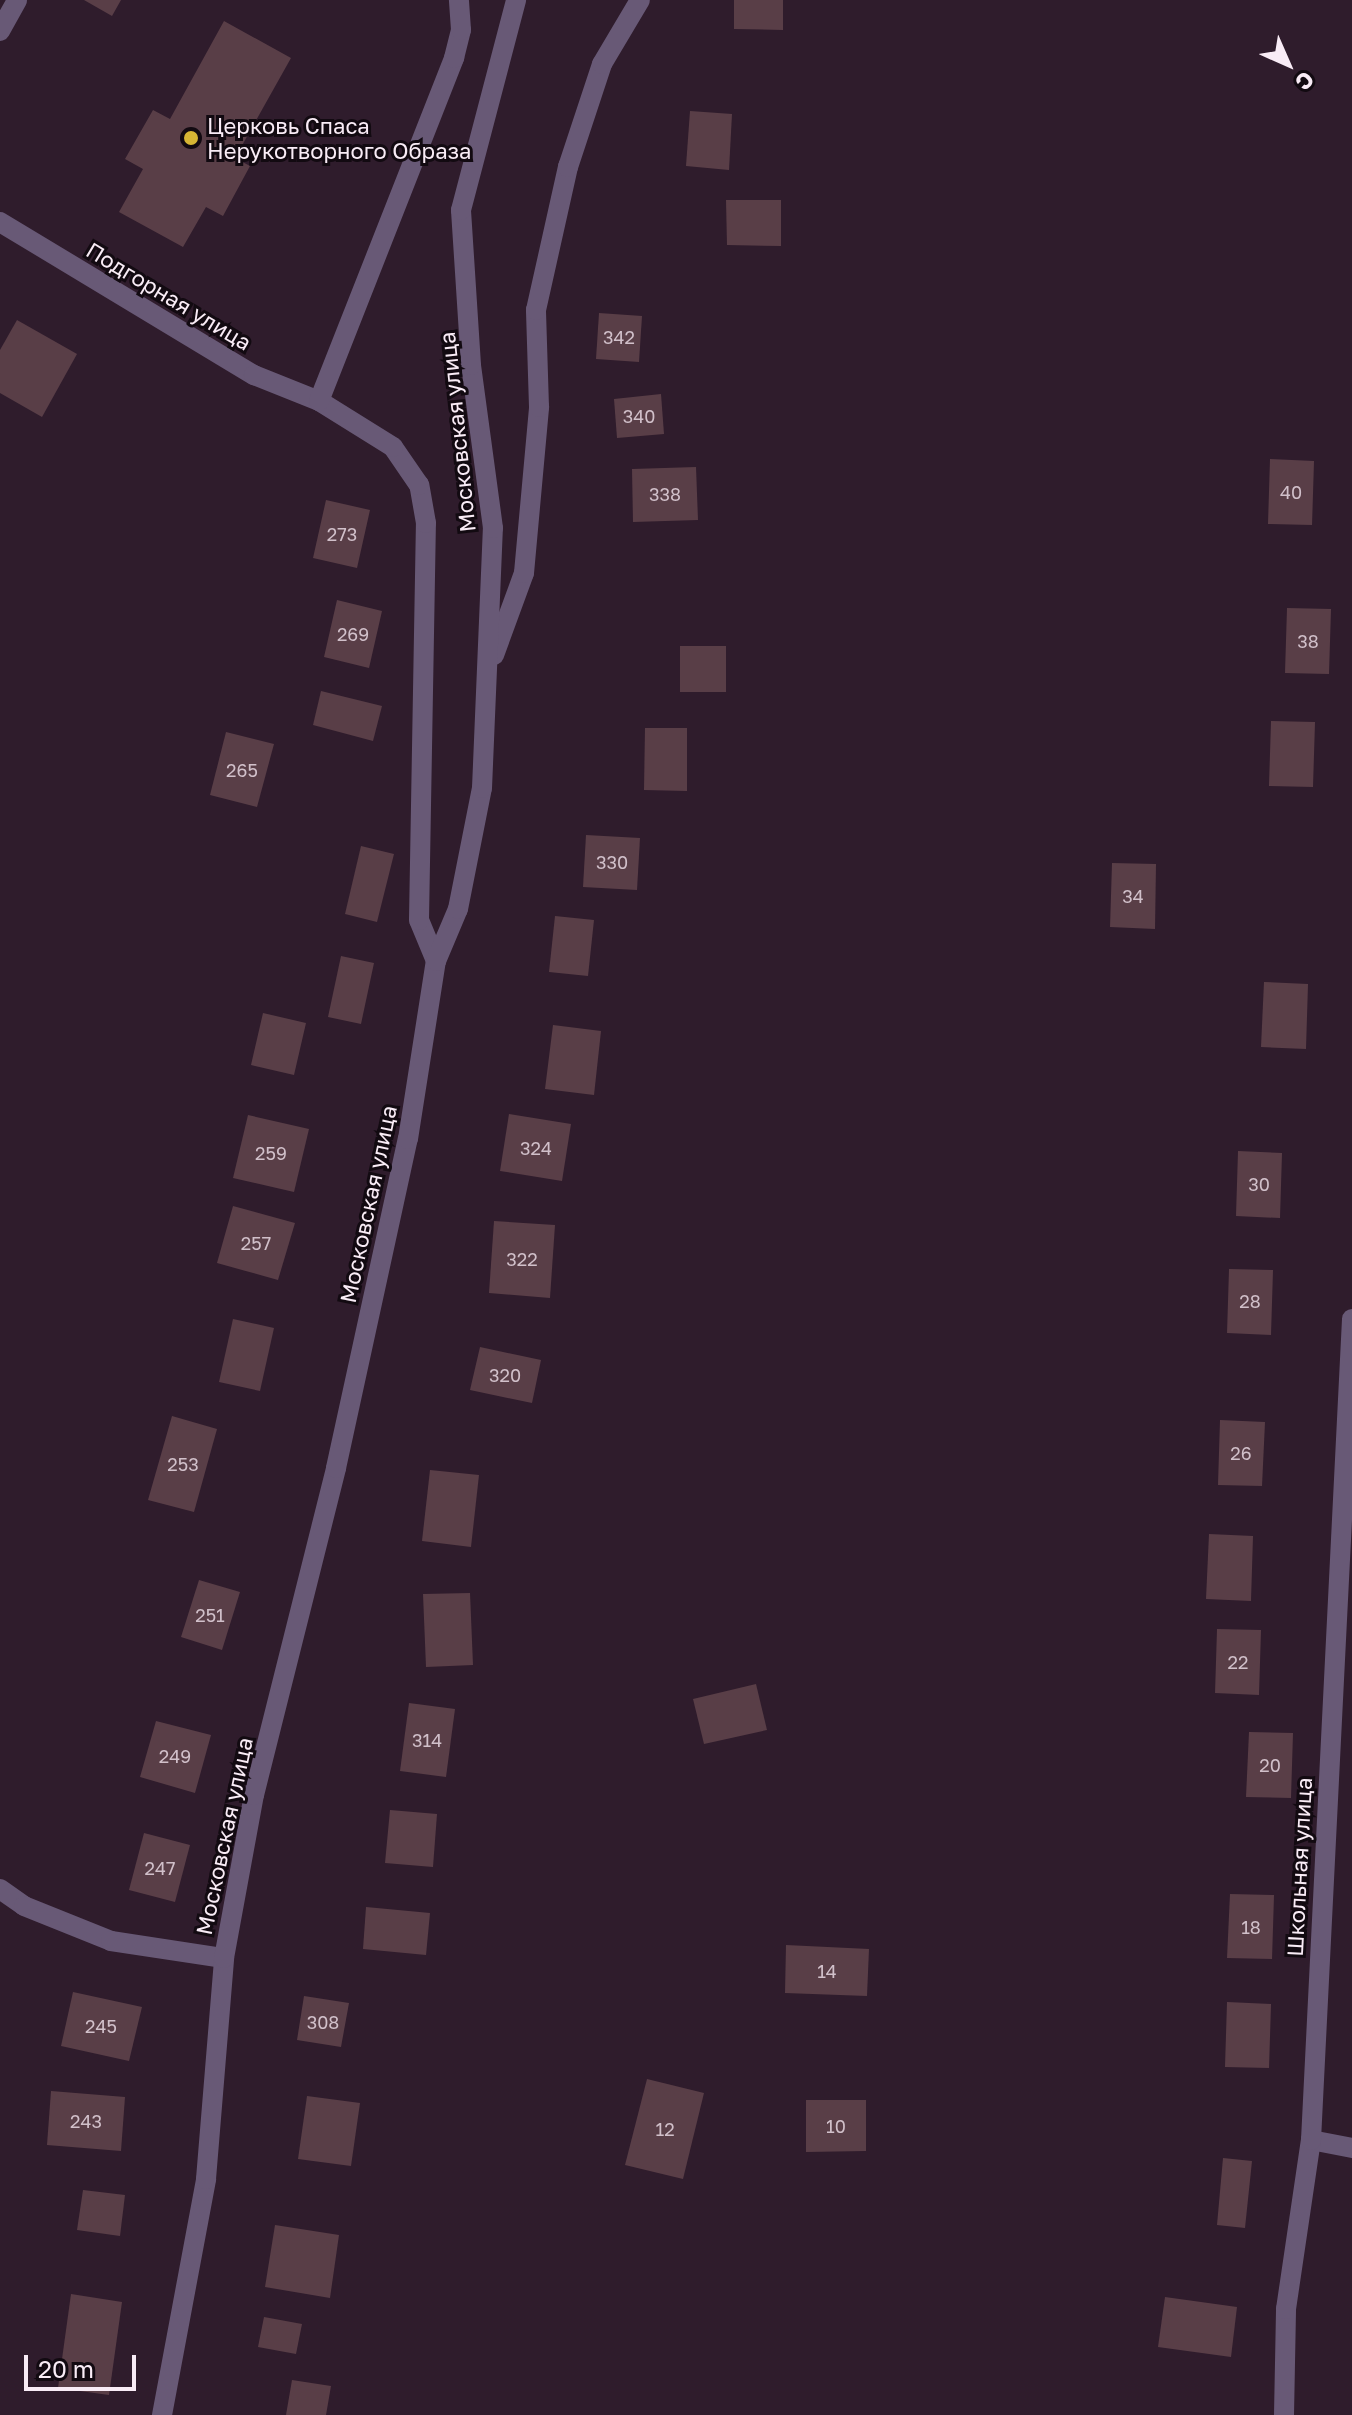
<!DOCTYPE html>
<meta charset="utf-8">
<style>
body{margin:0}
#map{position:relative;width:1352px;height:2415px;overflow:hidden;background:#2f1c2c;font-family:"Golos Text",sans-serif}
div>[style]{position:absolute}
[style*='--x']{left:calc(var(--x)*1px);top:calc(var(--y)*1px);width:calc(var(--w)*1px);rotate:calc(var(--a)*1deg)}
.building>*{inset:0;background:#593e47}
.minor>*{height:20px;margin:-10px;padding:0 10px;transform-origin:10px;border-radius:10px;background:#685976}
.dots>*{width:22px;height:22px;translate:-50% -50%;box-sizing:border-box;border:4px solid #120a11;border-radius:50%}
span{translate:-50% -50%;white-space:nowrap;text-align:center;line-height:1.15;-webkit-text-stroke:6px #120a11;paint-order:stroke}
.number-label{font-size:18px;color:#d1c0ca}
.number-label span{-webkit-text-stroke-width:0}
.poi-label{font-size:22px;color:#f9ecf6}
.left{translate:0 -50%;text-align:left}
.street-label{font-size:22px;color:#f9ecf6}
.north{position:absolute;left:1248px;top:24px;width:80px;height:80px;-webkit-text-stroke:6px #120a11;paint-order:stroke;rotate:135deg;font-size:22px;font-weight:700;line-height:32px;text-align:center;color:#f9ecf6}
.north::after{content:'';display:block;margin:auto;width:28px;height:36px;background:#f9ecf6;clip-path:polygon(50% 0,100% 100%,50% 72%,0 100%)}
.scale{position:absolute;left:24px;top:2355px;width:112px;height:36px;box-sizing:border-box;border:4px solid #f9ecf6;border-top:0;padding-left:10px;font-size:24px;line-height:28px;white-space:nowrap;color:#f9ecf6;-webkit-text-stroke:6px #120a11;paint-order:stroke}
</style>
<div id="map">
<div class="building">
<div style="clip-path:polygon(84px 0,121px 0,112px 16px)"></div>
<div style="clip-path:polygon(734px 0,783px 0,783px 30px,734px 29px)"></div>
<div style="clip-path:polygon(224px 21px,291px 58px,235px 158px,250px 166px,223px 216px,206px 207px,183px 247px,119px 212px,143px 169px,125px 159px,153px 110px,170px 119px)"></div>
<div style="clip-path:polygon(690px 111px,732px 114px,729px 170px,686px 166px)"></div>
<div style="clip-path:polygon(726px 200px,781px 200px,781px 246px,727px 245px)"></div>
<div style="clip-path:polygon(599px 313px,642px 316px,639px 362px,596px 359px)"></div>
<div style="clip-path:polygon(17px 320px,77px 354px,42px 417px,0 393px,0 350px)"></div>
<div style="clip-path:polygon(661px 394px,664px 434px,617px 438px,614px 399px)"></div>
<div style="clip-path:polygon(1270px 459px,1314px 461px,1312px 525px,1268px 524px)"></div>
<div style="clip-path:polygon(696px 467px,698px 520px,633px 522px,632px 469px)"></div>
<div style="clip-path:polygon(326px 500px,370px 510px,357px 568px,313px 558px)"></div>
<div style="clip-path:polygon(337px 600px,382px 611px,369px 668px,324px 657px)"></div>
<div style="clip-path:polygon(1287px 608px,1331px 609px,1329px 674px,1285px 673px)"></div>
<div style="clip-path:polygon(680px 646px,726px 646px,726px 692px,680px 692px)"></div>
<div style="clip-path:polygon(321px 691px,382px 706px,373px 741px,313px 725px)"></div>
<div style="clip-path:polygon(1271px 721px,1315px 722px,1313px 787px,1269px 786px)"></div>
<div style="clip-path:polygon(645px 728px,687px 728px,687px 791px,644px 790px)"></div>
<div style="clip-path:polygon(226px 732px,274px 744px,257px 807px,210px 795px)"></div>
<div style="clip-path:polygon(586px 835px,640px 838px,637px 890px,583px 887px)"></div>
<div style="clip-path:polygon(361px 846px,394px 854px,377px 922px,345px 914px)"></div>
<div style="clip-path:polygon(1112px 863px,1156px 864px,1155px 929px,1110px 927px)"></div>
<div style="clip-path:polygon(555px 916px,594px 920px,588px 976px,549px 972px)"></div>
<div style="clip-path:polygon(341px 956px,374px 963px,361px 1024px,328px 1017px)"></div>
<div style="clip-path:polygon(1264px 982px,1308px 984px,1306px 1049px,1261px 1047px)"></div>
<div style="clip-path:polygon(263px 1013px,306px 1023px,294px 1075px,251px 1065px)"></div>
<div style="clip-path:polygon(553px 1025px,601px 1031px,594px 1095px,545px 1089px)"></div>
<div style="clip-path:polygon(509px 1114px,571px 1124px,562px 1181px,500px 1171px)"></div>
<div style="clip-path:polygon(248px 1115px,309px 1129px,294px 1192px,233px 1178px)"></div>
<div style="clip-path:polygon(1238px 1151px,1282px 1153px,1280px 1218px,1236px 1216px)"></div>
<div style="clip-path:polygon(233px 1206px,295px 1223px,278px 1280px,217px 1263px)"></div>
<div style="clip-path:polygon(494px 1221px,555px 1225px,550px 1298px,489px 1293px)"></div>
<div style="clip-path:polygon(1229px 1269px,1273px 1270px,1271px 1335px,1227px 1333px)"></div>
<div style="clip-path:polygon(233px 1319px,274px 1328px,260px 1391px,219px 1382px)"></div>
<div style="clip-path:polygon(480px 1347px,541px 1360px,532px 1403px,470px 1390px)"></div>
<div style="clip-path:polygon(172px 1416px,217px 1429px,194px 1512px,148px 1500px)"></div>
<div style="clip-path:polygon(1220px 1420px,1265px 1422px,1262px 1486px,1218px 1485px)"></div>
<div style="clip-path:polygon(430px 1470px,479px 1475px,471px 1547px,422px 1541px)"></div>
<div style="clip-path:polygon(1209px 1534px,1253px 1536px,1251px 1601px,1206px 1599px)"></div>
<div style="clip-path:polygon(199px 1580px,240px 1592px,222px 1650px,181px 1637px)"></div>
<div style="clip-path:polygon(470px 1593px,473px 1665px,426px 1667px,423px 1594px)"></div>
<div style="clip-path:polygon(1217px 1629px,1261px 1630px,1259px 1695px,1215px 1693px)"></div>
<div style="clip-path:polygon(756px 1684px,767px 1730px,704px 1744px,693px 1699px)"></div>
<div style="clip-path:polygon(409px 1703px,455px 1709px,446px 1777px,400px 1771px)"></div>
<div style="clip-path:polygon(156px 1721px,211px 1735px,195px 1793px,140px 1777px)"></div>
<div style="clip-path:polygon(1249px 1732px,1293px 1733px,1291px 1798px,1246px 1797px)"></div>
<div style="clip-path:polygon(390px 1810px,437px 1814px,433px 1867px,385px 1863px)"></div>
<div style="clip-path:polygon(144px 1833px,190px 1845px,175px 1902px,129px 1890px)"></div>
<div style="clip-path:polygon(1230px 1894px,1274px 1895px,1272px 1959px,1227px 1958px)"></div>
<div style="clip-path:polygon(366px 1907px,430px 1913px,426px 1955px,363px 1949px)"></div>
<div style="clip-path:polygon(786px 1945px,869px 1949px,867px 1996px,785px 1993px)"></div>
<div style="clip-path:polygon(73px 1992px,142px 2007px,129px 2061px,61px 2046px)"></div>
<div style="clip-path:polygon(304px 1996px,349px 2003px,341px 2047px,297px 2040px)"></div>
<div style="clip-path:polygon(1227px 2002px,1271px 2004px,1269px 2068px,1225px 2067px)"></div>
<div style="clip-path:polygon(647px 2079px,704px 2093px,683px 2179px,625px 2165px)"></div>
<div style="clip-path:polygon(51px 2091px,125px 2097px,121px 2151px,47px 2145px)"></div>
<div style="clip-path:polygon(307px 2096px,360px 2103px,351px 2166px,298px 2159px)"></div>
<div style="clip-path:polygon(806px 2100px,866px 2100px,866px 2151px,806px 2152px)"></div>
<div style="clip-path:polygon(1223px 2158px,1252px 2161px,1245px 2228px,1217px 2225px)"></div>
<div style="clip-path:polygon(83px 2190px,125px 2195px,120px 2236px,77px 2230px)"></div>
<div style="clip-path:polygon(275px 2225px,339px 2235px,330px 2298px,265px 2287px)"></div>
<div style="clip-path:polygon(71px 2294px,122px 2302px,109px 2395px,58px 2388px)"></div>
<div style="clip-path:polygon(1165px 2297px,1237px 2307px,1231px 2357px,1158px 2347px)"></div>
<div style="clip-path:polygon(264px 2317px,302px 2324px,296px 2354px,258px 2347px)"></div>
<div style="clip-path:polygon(292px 2380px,331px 2386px,326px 2415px,286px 2415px)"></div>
</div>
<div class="minor">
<div style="--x:0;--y:31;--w:35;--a:-61"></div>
<div style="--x:0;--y:222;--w:297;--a:31.1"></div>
<div style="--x:254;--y:375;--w:70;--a:21.8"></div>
<div style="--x:494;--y:655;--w:87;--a:-69.9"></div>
<div style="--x:524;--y:573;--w:167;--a:-84.8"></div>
<div style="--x:539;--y:407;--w:97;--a:-91.8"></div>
<div style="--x:536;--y:310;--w:147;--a:-77.4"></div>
<div style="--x:568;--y:167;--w:108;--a:-71.7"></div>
<div style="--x:602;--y:64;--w:74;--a:-59.3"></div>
<div style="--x:436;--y:961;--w:44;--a:-112.5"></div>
<div style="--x:419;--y:920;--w:397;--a:-89"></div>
<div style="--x:426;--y:523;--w:39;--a:-100"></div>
<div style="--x:419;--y:485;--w:46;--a:-124.4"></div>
<div style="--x:393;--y:447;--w:87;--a:-148.1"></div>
<div style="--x:319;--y:401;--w:369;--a:-68.5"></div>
<div style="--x:454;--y:58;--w:29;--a:-76"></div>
<div style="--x:461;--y:30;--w:30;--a:-94"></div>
<div style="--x:0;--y:1889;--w:29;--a:35"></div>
<div style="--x:24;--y:1906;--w:94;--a:21.9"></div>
<div style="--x:111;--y:1941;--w:114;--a:8.6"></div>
<div style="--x:1311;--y:2140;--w:42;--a:11"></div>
<div style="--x:162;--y:2415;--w:240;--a:-79.4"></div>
<div style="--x:206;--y:2179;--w:222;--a:-85.3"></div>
<div style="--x:224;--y:1958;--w:166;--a:-79.6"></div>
<div style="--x:254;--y:1795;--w:337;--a:-75.9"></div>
<div style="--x:336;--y:1468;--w:337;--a:-77.7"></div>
<div style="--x:408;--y:1139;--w:180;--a:-81.1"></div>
<div style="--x:436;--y:961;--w:56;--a:-67.1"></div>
<div style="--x:458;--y:909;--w:123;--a:-78.8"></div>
<div style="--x:482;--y:788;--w:260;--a:-87.6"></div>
<div style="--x:493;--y:528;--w:164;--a:-97.7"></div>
<div style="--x:471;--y:365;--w:155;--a:-93.7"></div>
<div style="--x:461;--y:210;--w:217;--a:-75.3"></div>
<div style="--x:1284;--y:2415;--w:106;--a:-88.9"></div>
<div style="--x:1286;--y:2309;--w:171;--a:-81.6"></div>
<div style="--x:1311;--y:2140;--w:822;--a:-87.14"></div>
</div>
<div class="dots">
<div style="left:191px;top:138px;background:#d6b534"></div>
</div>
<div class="number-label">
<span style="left:619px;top:337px">342</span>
<span style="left:639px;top:416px">340</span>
<span style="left:1291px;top:492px">40</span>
<span style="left:665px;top:494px">338</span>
<span style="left:342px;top:534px">273</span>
<span style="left:353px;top:634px">269</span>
<span style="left:1308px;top:641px">38</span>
<span style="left:242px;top:770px">265</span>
<span style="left:612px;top:862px">330</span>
<span style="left:1133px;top:896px">34</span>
<span style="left:536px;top:1148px">324</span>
<span style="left:271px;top:1153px">259</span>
<span style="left:1259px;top:1184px">30</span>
<span style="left:256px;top:1243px">257</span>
<span style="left:522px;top:1259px">322</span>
<span style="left:1250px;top:1301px">28</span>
<span style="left:505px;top:1375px">320</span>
<span style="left:1241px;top:1453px">26</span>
<span style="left:183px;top:1464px">253</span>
<span style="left:210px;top:1615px">251</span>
<span style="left:1238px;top:1662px">22</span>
<span style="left:427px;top:1740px">314</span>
<span style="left:175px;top:1756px">249</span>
<span style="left:1270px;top:1765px">20</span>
<span style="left:160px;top:1868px">247</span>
<span style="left:1251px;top:1927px">18</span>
<span style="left:827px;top:1971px">14</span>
<span style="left:323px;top:2022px">308</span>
<span style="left:101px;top:2026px">245</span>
<span style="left:86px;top:2121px">243</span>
<span style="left:836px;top:2126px">10</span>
<span style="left:665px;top:2129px">12</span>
</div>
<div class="poi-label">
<span class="left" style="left:207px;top:138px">Церковь Спаса<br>Нерукотворного Образа</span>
</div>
<div class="street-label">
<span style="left:169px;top:296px;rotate:31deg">Подгорная улица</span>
<span style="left:457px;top:432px;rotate:-96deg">Московская улица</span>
<span style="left:368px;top:1204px;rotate:-78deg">Московская улица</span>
<span style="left:224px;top:1836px;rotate:-78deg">Московская улица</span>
<span style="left:1299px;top:1867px;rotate:-87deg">Школьная улица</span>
</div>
<div class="north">С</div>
<div class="scale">20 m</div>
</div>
